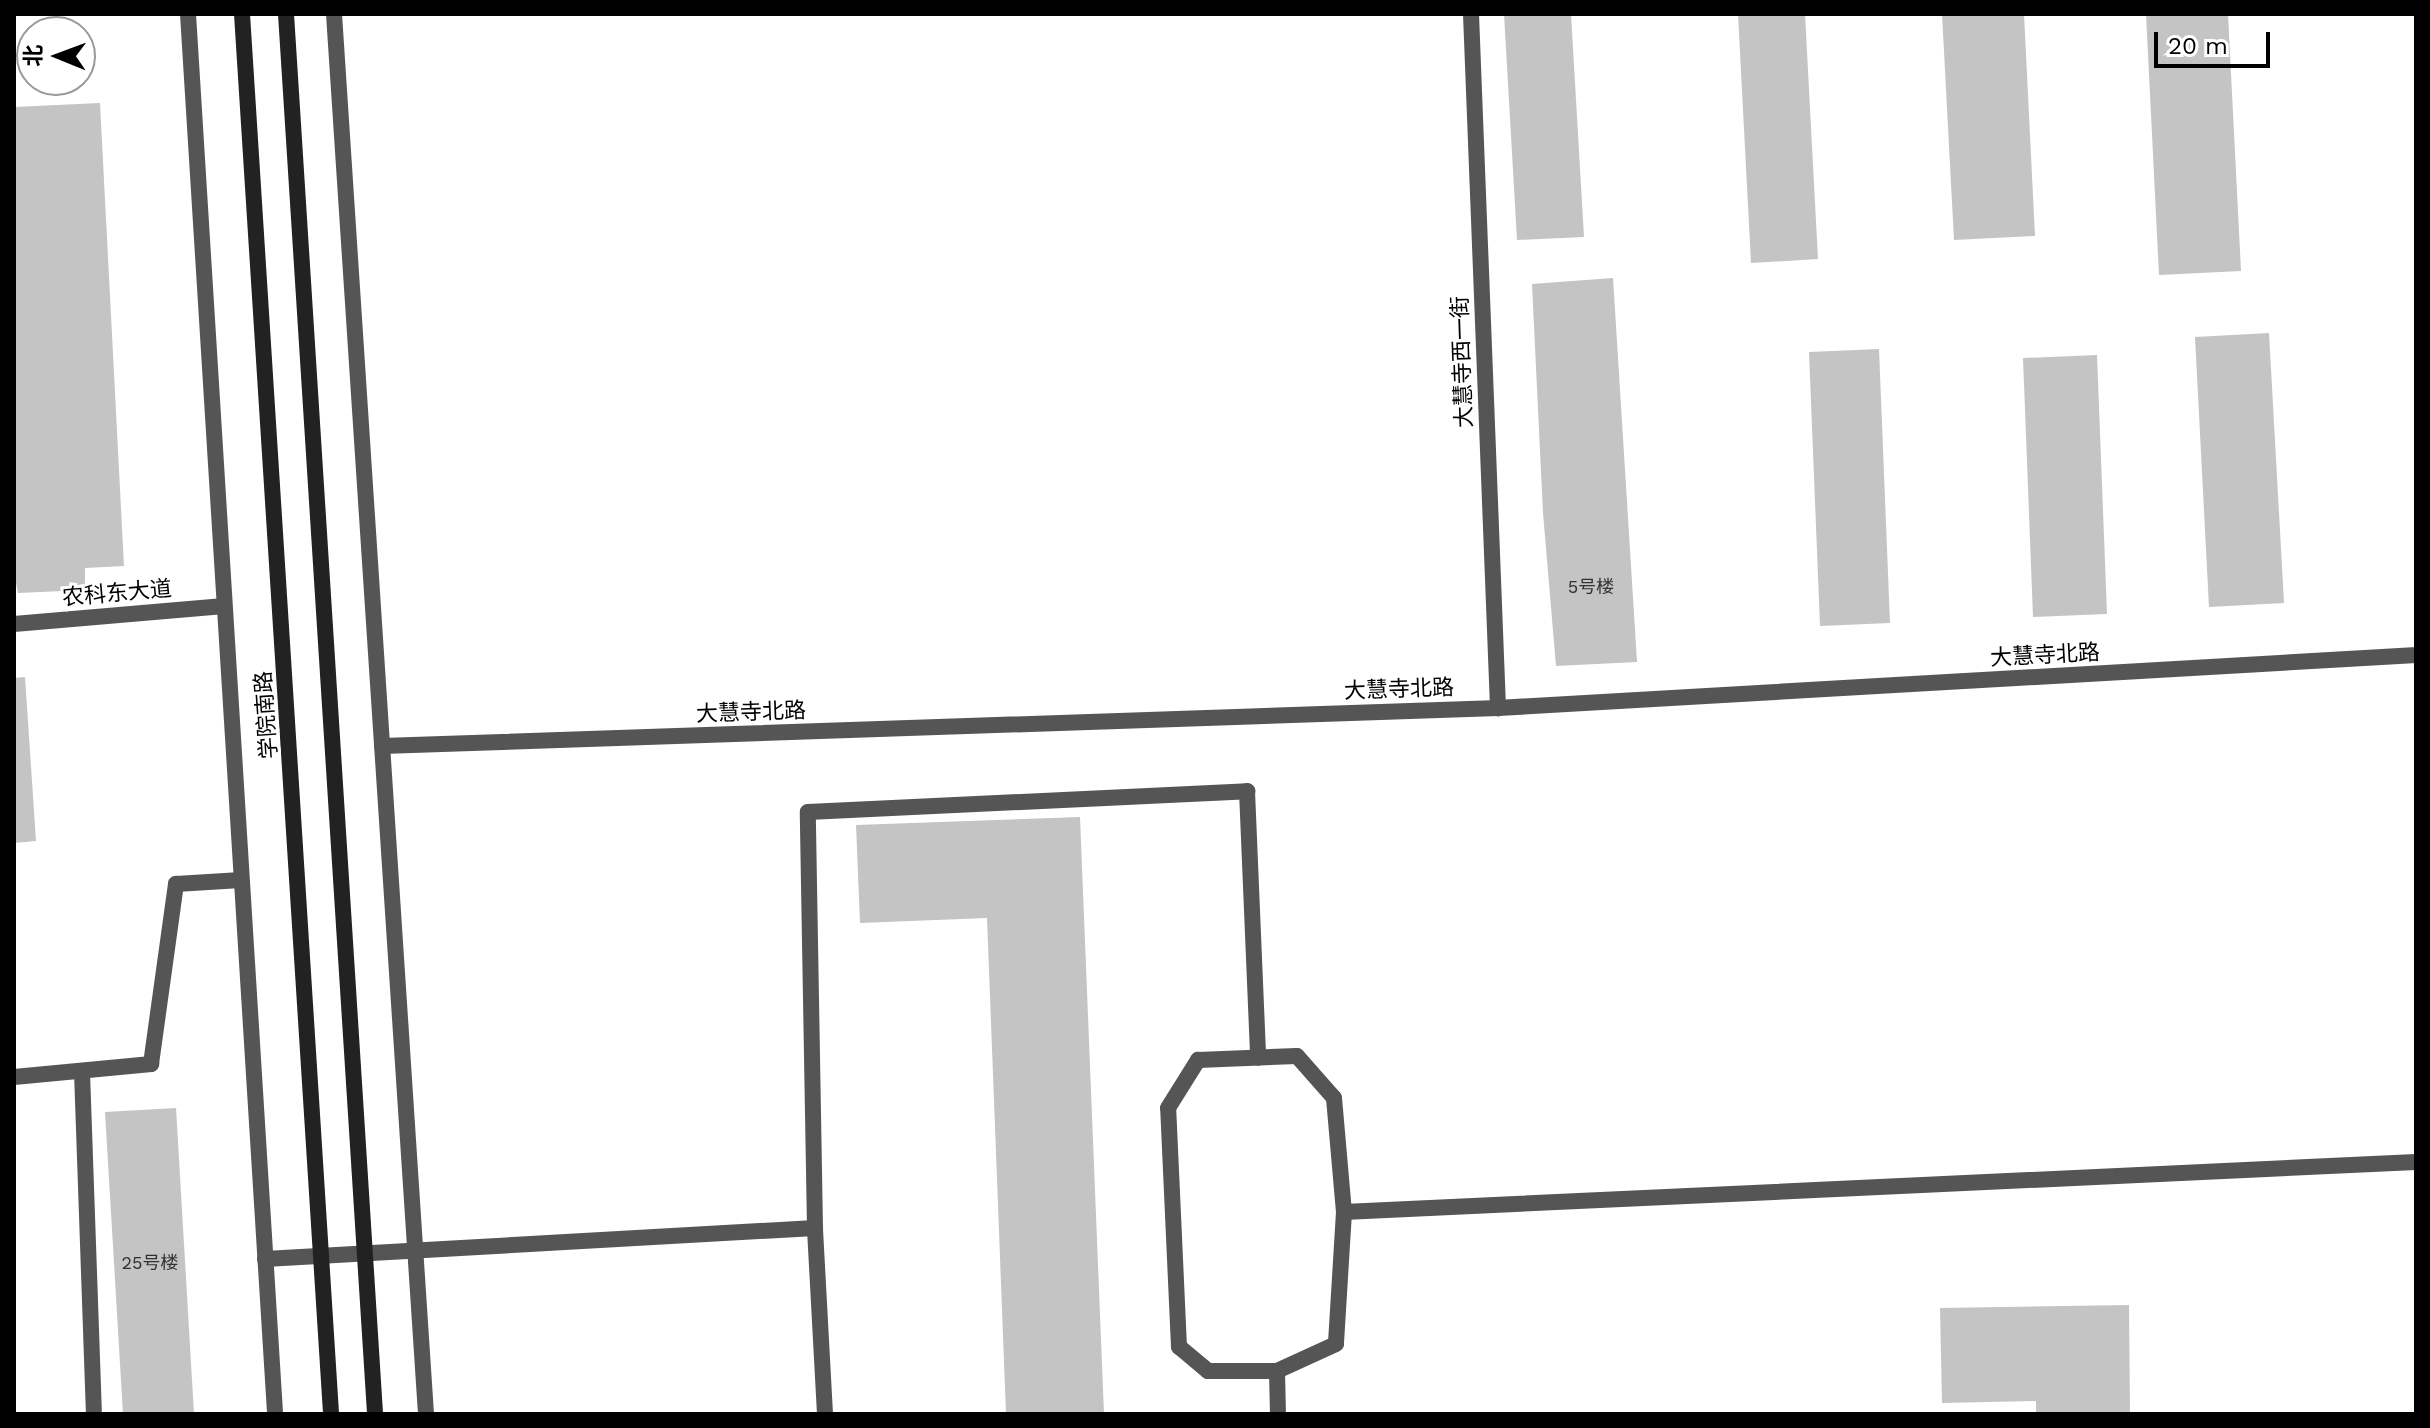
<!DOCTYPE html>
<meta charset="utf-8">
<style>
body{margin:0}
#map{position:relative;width:2430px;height:1428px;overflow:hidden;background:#fff;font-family:"Work Sans","Noto Sans SC",sans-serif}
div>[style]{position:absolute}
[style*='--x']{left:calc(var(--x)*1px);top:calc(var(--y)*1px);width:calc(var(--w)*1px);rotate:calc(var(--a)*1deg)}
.building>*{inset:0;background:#c4c4c4}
.lane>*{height:16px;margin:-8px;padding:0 8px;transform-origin:8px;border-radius:8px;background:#555}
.street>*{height:16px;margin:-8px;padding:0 8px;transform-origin:8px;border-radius:8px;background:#555}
.secondary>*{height:16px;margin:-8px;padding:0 8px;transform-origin:8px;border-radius:8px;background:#222}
span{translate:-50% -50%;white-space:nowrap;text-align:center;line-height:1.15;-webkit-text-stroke:6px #fff;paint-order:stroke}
.number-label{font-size:18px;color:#313131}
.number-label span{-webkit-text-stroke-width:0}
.street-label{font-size:22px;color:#000}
.frame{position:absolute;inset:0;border:16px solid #000;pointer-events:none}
.north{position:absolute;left:16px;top:16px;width:80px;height:80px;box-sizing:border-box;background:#fff;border:2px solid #999;border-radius:50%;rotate:271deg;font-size:22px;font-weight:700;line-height:32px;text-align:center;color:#000}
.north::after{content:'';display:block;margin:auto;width:28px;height:36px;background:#000;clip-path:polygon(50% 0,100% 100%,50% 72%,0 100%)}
.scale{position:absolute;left:2154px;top:32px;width:116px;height:36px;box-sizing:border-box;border:4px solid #000;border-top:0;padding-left:10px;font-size:24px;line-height:28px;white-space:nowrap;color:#000;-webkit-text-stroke:6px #fff;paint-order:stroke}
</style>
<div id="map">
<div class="building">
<div style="clip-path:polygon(1504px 14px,1571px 14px,1584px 237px,1517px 240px)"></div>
<div style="clip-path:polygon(1738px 14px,1805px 14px,1818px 259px,1751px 263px)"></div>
<div style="clip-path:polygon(1942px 14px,2024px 14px,2035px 236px,1954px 240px)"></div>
<div style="clip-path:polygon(2146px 14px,2228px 14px,2241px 271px,2159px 275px)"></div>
<div style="clip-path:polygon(100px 103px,124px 566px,85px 568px,85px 590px,18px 593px,14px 573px,14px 107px)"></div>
<div style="clip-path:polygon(1613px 278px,1637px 662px,1556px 666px,1543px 513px,1532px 284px)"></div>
<div style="clip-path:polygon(2269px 333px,2284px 603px,2209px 607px,2195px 337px)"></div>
<div style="clip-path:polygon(1879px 349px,1890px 623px,1820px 626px,1809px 352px)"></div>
<div style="clip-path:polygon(2097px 355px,2107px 614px,2033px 617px,2023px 358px)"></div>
<div style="clip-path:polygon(25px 677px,36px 841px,14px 843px,14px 678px)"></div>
<div style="clip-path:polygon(1080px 817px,1104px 1414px,1006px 1414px,987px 918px,860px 923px,856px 825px)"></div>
<div style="clip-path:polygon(176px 1108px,194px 1414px,123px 1414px,105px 1112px)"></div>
<div style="clip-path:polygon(2129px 1305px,2130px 1414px,2036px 1414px,2036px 1401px,1942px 1403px,1940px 1308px)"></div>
</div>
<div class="lane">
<div style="--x:1297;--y:1056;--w:56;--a:48.6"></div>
<div style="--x:1334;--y:1098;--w:114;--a:85"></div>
<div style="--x:1344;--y:1212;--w:132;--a:93.5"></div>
<div style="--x:1336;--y:1344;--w:65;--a:155.4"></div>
<div style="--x:1277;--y:1371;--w:69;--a:180"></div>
<div style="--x:1208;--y:1371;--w:38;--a:-140"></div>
<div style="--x:1179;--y:1347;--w:239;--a:-92.6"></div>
<div style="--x:1168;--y:1108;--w:57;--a:-58"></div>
<div style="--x:1198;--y:1060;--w:99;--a:-2.3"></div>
<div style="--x:265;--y:1259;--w:551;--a:-3.23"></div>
<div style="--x:1277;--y:1371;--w:43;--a:88.7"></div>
<div style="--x:825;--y:1414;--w:186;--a:-93.1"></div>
<div style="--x:815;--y:1228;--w:416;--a:-91"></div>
<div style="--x:808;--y:812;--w:440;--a:-2.7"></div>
<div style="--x:1247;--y:791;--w:267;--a:87.6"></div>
</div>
<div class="street">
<div style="--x:188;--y:14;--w:1403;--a:86.44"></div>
<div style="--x:334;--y:14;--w:1403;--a:86.24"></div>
<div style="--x:1471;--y:14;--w:695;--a:87.77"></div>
<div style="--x:14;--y:624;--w:211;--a:-4.9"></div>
<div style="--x:382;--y:746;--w:1117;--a:-1.95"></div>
<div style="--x:1498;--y:708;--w:920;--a:-3.3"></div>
<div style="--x:82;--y:1072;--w:342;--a:88"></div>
<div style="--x:14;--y:1077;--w:138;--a:-5.4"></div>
<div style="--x:151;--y:1064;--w:182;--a:-82.1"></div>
<div style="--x:176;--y:884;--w:65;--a:-3.5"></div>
<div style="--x:1344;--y:1212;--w:1073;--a:-2.67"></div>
</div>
<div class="secondary">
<div style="--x:242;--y:14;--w:1403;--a:86.36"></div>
<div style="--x:286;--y:14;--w:1403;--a:86.36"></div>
</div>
<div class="number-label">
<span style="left:1591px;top:587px">5号楼</span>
<span style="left:150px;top:1263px">25号楼</span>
</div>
<div class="street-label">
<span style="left:1462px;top:362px;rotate:-92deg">大慧寺西一街</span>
<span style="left:117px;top:593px;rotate:-5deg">农科东大道</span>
<span style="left:2045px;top:655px;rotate:-3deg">大慧寺北路</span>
<span style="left:1399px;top:689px;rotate:-2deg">大慧寺北路</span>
<span style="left:751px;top:712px;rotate:-2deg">大慧寺北路</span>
<span style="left:266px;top:715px;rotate:-94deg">学院南路</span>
</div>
<div class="frame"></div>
<div class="north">北</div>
<div class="scale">20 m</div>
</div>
